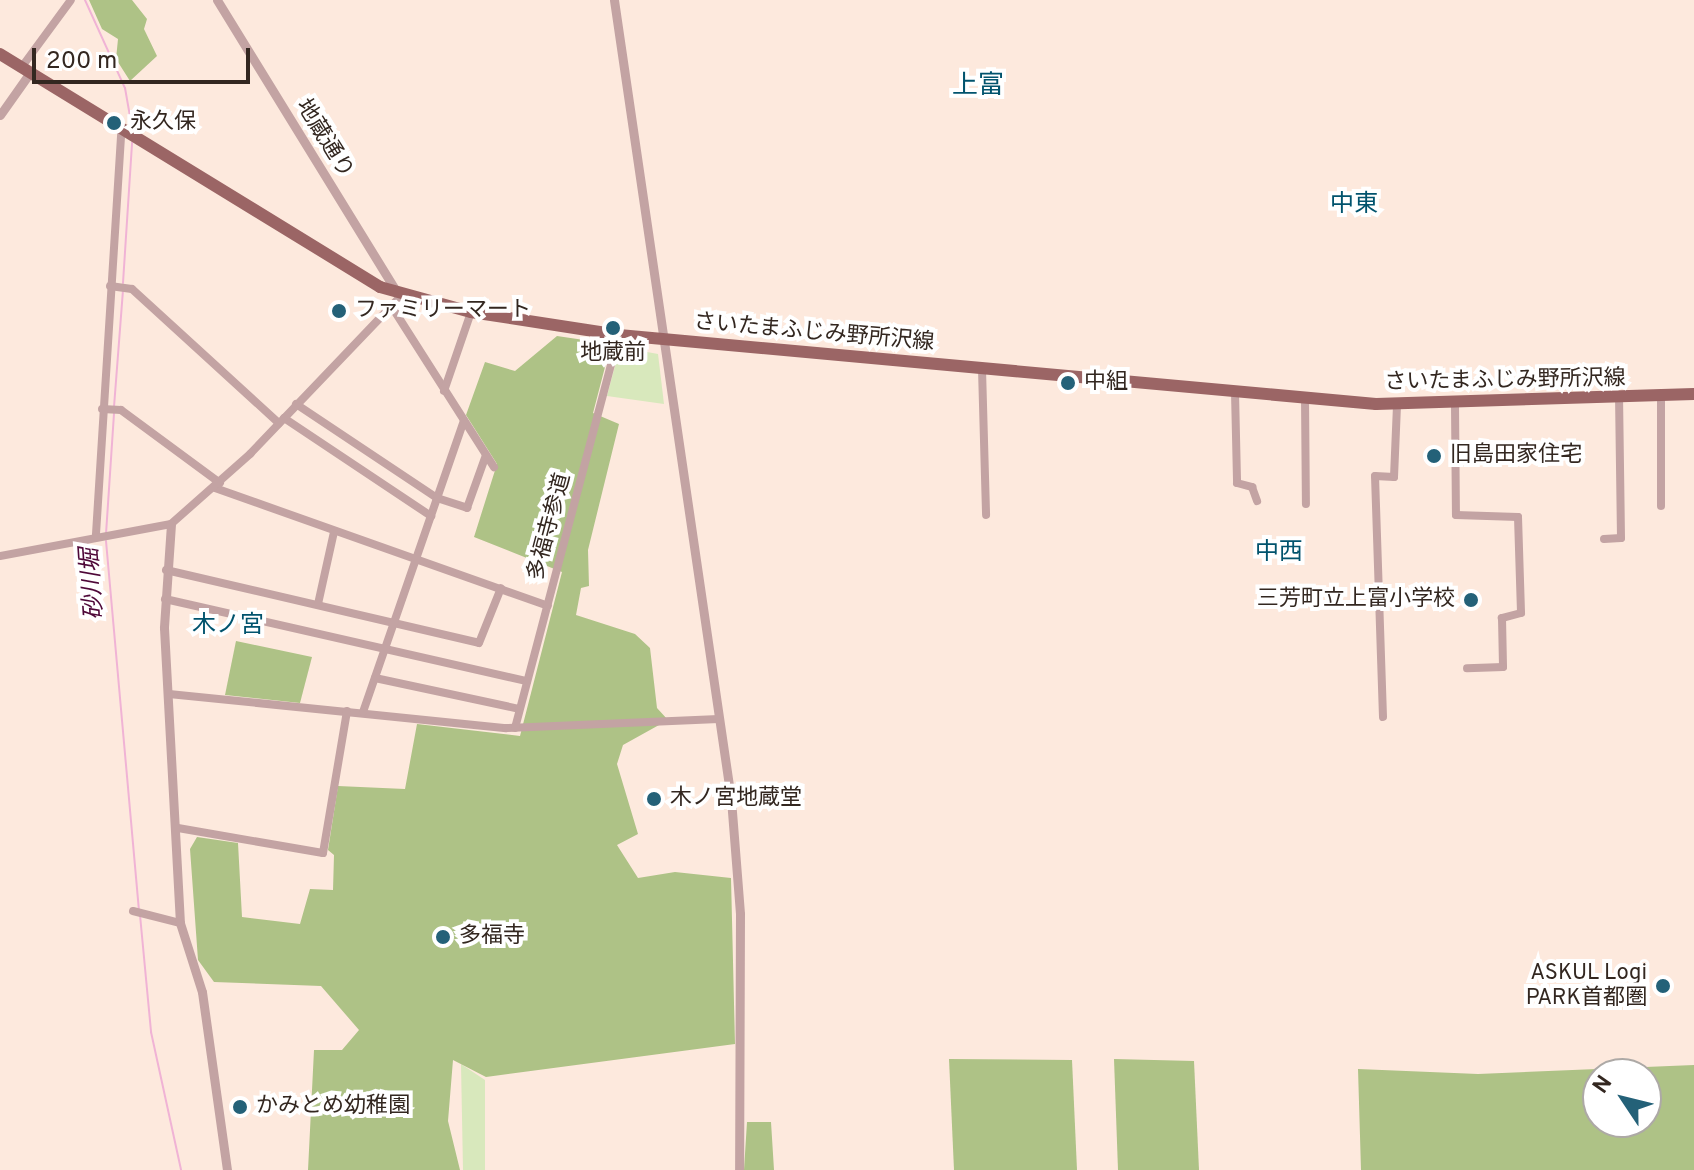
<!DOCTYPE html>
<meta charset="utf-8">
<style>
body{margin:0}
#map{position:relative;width:1694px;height:1170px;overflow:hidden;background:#fde9dd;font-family:Overpass,"Noto Sans JP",sans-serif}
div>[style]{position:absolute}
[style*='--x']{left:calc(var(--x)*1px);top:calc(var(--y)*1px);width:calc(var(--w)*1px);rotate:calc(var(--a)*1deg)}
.green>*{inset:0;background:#d8e8bc}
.forest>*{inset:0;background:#aec286}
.stream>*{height:2px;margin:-1px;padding:0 1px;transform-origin:1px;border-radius:1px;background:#f0b3d5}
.minor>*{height:8px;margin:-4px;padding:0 4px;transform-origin:4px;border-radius:4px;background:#c3a3a3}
.tertiary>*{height:9px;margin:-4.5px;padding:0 4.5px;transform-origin:4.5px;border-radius:4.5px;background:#c3a3a3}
.primary>*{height:12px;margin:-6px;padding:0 6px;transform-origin:6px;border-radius:6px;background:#9b6565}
.dots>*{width:22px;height:22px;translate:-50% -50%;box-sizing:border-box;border:4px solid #fff;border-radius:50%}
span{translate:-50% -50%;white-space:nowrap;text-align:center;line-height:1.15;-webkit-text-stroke:8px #fff;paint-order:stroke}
.poi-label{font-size:22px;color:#332720}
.left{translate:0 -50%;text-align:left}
.right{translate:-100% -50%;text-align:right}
.street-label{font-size:22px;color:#332720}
.neighbourhood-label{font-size:24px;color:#01536d}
.water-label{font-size:24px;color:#4e0738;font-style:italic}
.quarter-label{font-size:26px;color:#01536d}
.north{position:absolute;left:1582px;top:1058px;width:80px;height:80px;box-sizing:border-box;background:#fff;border:2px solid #ada9a6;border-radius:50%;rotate:305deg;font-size:22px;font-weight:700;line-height:32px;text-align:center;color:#332720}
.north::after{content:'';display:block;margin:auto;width:28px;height:36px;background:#246178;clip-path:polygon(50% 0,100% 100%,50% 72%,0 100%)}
.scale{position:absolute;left:32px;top:48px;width:218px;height:36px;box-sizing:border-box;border:4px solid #332720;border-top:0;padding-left:10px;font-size:24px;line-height:28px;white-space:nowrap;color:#332720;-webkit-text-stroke:6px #fff;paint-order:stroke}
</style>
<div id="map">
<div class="green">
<div style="clip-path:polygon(620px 347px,658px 354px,664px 404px,607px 396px)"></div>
<div style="clip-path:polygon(461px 1064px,485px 1080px,485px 1170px,463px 1170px)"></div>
</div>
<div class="forest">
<div style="clip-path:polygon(89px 0,132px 0,147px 19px,144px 29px,157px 56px,130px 81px,116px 59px,118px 39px,102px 29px)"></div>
<div style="clip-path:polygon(557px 336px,611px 344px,593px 413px,619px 424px,588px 550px,589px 586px,581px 588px,576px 615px,635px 634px,650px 648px,657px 708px,668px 720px,623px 745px,617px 764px,638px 834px,617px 845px,638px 878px,675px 872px,731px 878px,735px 1044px,486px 1077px,453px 1060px,448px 1121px,460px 1170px,308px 1170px,314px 1050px,342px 1050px,359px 1030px,321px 986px,214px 982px,198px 960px,190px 849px,197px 837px,238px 843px,242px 917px,300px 924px,310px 889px,333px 890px,334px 855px,328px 850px,338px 786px,405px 789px,417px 724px,520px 736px,562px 572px,474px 537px,497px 464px,466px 415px,485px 362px,515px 371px)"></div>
<div style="clip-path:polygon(236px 641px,312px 657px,300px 703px,225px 695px)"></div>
<div style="clip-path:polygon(949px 1059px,1072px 1060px,1077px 1170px,954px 1170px)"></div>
<div style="clip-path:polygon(1114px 1059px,1194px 1061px,1199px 1170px,1118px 1170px)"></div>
<div style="clip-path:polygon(evenodd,1694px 1065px,1694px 1170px,1361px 1170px,1358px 1069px,1478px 1074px,1694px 1065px,1598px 1074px,1646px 1074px,1646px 1122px,1598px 1122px,1598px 1074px)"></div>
<div style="clip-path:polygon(747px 1122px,771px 1122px,774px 1170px,744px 1170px)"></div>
</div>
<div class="stream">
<div style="--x:85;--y:0;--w:97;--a:65.6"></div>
<div style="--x:125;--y:88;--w:40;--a:80"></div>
<div style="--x:123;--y:283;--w:141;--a:-86.3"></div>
<div style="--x:114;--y:407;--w:118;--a:-85.6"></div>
<div style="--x:106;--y:534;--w:121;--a:-86.2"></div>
<div style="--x:106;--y:541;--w:369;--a:84.9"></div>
<div style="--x:140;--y:915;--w:118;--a:84.6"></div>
<div style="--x:151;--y:1032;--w:141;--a:77.7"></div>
</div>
<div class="minor">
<div style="--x:21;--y:68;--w:84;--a:-53.7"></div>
<div style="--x:110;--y:286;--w:22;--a:8"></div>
<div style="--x:132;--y:289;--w:199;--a:42.4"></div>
<div style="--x:392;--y:307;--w:190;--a:57.5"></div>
<div style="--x:982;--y:369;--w:146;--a:88.4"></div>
<div style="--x:444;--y:391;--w:83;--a:-71.1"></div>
<div style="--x:1235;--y:392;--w:91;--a:88.7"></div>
<div style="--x:1237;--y:483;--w:16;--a:15"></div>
<div style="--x:1252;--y:487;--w:15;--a:70"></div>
<div style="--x:1661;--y:396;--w:110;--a:90"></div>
<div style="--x:1305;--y:398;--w:106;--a:89.5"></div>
<div style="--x:296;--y:404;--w:169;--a:33.7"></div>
<div style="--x:437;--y:498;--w:32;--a:18"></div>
<div style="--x:467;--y:508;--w:56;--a:-70.3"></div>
<div style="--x:1455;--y:405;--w:110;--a:89.5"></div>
<div style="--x:1456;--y:515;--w:62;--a:1.8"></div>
<div style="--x:1518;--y:517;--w:96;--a:88.2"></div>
<div style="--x:1521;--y:613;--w:20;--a:165"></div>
<div style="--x:1502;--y:618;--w:49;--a:88.8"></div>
<div style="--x:1503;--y:667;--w:36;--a:178"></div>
<div style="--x:102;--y:409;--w:19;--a:3"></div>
<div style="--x:121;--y:410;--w:123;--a:36.4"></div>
<div style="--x:284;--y:418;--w:177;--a:33.7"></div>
<div style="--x:215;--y:488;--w:353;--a:19.5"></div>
<div style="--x:96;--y:534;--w:402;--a:-86.4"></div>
<div style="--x:1604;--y:539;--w:17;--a:-3"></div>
<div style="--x:1621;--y:538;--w:139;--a:-90.8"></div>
<div style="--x:0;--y:556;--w:174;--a:-10.6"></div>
<div style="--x:171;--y:524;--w:106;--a:-41.5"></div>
<div style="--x:250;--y:454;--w:217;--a:-46.3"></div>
<div style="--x:166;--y:570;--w:321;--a:13.1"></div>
<div style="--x:479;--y:643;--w:59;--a:-68.2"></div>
<div style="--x:165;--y:599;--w:371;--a:12.8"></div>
<div style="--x:318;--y:604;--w:74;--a:-77.5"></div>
<div style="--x:375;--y:678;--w:147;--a:12.1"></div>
<div style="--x:169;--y:694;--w:339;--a:5.8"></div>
<div style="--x:506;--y:728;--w:213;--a:-2.4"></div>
<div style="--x:363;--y:712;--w:308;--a:-70.9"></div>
<div style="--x:1383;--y:717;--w:241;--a:-91.9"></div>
<div style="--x:1375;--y:476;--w:19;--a:3"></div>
<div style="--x:1394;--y:477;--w:72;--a:-87.6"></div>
<div style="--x:515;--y:728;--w:407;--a:-75.2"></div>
<div style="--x:178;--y:828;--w:147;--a:9.8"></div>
<div style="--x:323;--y:853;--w:144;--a:-80.4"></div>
<div style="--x:133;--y:911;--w:49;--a:14.3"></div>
</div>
<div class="tertiary">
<div style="--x:217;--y:0;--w:345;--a:58.4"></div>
<div style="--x:614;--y:0;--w:808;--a:81.67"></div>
<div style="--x:731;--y:799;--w:115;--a:85.5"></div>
<div style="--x:740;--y:914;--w:256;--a:90.2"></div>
<div style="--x:0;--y:115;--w:50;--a:-54.7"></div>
<div style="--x:171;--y:524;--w:104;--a:93.9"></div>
<div style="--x:164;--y:628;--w:295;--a:86.9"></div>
<div style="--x:180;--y:923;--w:72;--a:72.3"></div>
<div style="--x:202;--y:992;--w:180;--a:82"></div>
</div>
<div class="primary">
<div style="--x:0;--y:54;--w:446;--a:31.5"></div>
<div style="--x:380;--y:287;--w:94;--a:15.4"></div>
<div style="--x:471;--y:312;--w:150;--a:8.8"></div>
<div style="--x:619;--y:335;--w:760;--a:5.21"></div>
<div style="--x:1376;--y:404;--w:318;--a:-1.8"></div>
</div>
<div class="dots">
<div style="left:114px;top:123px;background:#246178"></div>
<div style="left:339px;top:311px;background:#246178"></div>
<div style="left:613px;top:328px;background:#246178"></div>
<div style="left:1068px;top:383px;background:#246178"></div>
<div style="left:1434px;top:456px;background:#246178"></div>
<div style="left:1471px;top:600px;background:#246178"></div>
<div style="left:654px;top:799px;background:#246178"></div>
<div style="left:443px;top:937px;background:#246178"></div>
<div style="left:1663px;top:986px;background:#246178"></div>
<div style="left:240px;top:1107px;background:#246178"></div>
</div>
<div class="poi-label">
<span class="left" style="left:130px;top:123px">永久保</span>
<span class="left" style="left:355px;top:311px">ファミリーマート</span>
<span style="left:613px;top:354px">地蔵前</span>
<span class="left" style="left:1084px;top:383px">中組</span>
<span class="left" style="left:1450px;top:456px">旧島田家住宅</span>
<span class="right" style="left:1455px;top:600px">三芳町立上富小学校</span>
<span class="left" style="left:670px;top:799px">木ノ宮地蔵堂</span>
<span class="left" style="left:459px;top:937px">多福寺</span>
<span class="right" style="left:1647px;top:986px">ASKUL Logi<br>PARK首都圏</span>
<span class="left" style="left:256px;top:1107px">かみとめ幼稚園</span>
</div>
<div class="street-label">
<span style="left:324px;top:139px;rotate:58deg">地蔵通り</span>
<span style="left:814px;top:333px;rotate:5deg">さいたまふじみ野所沢線</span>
<span style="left:1505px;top:381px;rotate:-1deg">さいたまふじみ野所沢線</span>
<span style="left:550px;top:527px;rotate:-75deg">多福寺参道</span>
</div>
<div class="neighbourhood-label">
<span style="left:1354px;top:206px">中東</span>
<span style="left:1279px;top:554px">中西</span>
<span style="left:228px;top:627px">木ノ宮</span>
</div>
<div class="water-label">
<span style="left:94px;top:584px;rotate:-94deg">砂川堀</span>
</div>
<div class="quarter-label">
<span style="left:978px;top:87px">上富</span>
</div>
<div class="north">N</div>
<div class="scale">200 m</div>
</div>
